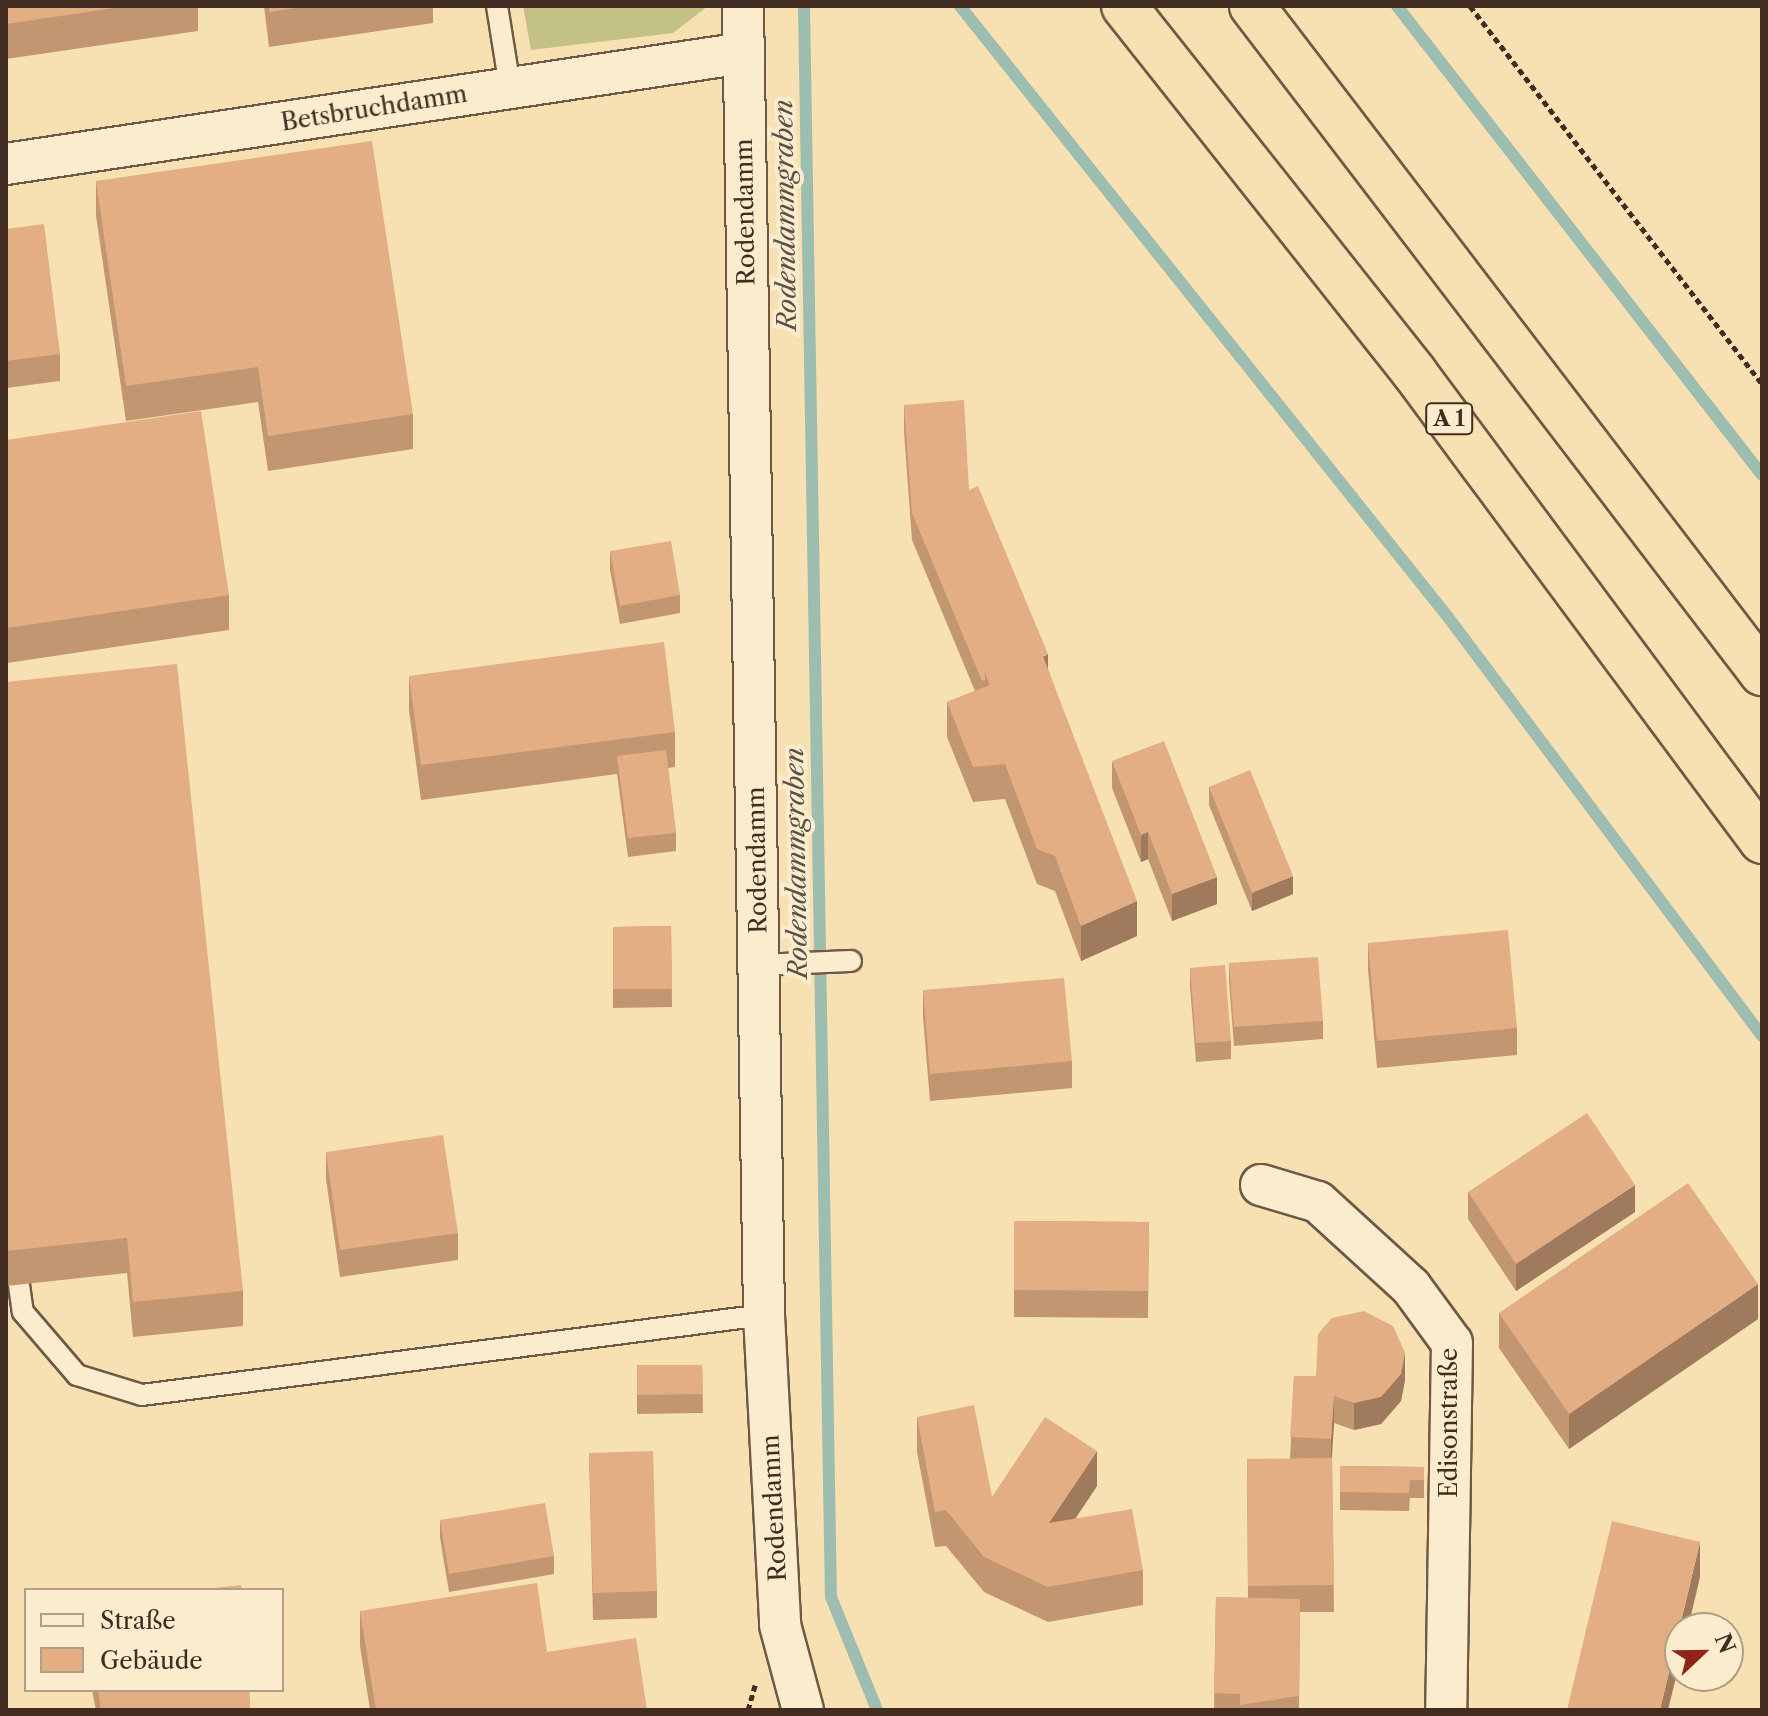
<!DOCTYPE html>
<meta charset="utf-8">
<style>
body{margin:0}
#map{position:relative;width:1768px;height:1716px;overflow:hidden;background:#f7e1b2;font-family:"Libre Caslon Text",serif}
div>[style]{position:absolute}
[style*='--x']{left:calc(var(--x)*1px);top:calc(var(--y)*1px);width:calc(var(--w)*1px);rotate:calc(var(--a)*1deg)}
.green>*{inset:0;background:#c4c187}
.stream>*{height:12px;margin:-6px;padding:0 6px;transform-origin:6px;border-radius:6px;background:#9dbdb0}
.path>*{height:5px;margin-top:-2.5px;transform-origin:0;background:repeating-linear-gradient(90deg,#422c22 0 6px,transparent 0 10px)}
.roads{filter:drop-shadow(2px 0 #6f5946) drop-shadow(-2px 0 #6f5946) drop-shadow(0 2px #6f5946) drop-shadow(0 -2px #6f5946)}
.lane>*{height:20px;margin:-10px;padding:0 10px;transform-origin:10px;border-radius:10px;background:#faeccd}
.street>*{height:40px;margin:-20px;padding:0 20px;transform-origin:20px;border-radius:20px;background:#faeccd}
.highway>*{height:44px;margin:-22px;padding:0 22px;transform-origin:22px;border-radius:22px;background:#f7e1b2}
.wall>*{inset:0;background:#c39672}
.shaded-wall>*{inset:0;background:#9f7a5c}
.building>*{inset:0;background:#e3ae84}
span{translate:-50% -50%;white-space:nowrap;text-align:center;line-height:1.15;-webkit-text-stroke:8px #faeccd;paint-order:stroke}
.shield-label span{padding:2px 6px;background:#faeccd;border:2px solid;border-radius:6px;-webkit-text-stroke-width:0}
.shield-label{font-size:22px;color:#422c22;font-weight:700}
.street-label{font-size:24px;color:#422c22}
.water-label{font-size:26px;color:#595046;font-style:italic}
.frame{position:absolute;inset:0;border:8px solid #422c22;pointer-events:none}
.legend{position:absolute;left:24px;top:1588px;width:260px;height:104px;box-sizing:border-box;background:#faeccd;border:2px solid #b09f89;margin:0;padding:10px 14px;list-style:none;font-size:24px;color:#422c22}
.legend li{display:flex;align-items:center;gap:16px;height:40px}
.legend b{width:40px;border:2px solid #b09f89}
.north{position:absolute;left:1664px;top:1612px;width:80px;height:80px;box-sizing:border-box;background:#faeccd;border:2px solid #b09f89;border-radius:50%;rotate:68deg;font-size:22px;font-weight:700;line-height:32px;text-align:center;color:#422c22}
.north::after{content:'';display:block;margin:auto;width:28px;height:36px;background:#8f2418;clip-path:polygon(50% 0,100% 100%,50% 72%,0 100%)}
</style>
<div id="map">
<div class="green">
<div style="clip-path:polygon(523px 6px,708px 6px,673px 33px,531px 50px)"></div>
</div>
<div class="stream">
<div style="--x:804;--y:6;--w:1591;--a:89.03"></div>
<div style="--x:831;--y:1597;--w:122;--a:67.8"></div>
<div style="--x:960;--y:6;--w:782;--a:51.39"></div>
<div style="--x:1448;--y:617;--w:524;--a:53.15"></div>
<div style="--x:1397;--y:6;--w:594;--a:52.11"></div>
</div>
<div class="path">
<div style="--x:1470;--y:6;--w:478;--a:52.3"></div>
<div style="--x:748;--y:1710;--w:26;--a:-74"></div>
</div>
<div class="roads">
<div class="lane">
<div style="--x:497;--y:6;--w:82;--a:80.9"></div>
<div style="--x:758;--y:965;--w:93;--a:-2.5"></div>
<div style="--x:19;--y:1285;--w:27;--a:82"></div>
<div style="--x:23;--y:1312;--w:83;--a:49.4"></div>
<div style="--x:77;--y:1375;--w:68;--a:17.1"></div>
<div style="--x:142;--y:1395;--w:627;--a:-7.33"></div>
</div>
<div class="street">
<div style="--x:743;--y:6;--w:1309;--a:89.08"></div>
<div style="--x:764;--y:1315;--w:310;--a:87"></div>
<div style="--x:780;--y:1625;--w:88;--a:74.9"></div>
<div style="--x:6;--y:164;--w:745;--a:-8.56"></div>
<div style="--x:1261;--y:1185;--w:59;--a:16.6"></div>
<div style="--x:1318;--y:1202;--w:126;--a:42.4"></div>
<div style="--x:1411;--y:1287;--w:69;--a:53.8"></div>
<div style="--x:1452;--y:1343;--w:367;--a:90.9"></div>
</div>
<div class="highway">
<div style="--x:1124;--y:6;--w:467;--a:51.6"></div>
<div style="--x:1414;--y:372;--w:584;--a:53.42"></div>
<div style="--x:1252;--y:6;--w:840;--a:52.6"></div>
</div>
</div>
<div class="wall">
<div style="clip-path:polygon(6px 6px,198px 6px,198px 31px,6px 59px)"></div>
<div style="clip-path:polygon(264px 6px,433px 6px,433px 23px,269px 47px)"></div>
<div style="clip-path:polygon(96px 181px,413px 414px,413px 449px,268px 471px,258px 402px,126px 421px,96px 216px)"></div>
<div style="clip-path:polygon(6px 229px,60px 354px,60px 381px,6px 388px)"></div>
<div style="clip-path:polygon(904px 405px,969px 490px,1048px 669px,1137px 936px,1081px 961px,1055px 891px,1037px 884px,1005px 799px,973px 802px,947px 737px,947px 702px,975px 691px,912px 540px,904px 432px)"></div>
<div style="clip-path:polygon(6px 440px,229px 595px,229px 630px,7px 663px)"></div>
<div style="clip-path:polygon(610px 551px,680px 595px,680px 613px,620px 624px,610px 570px)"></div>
<div style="clip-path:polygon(409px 676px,675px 732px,675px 767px,668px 768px,676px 833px,676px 851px,628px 857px,617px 774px,421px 800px,409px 711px)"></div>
<div style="clip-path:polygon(6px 682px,243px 1291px,243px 1326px,133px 1337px,127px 1273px,6px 1286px)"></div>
<div style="clip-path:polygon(1112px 761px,1217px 904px,1172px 921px,1148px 859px,1141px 862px,1112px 788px)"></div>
<div style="clip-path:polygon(1209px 787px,1293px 894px,1252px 911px,1209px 805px)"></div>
<div style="clip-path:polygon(671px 926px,672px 1007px,613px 1008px,613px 927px)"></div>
<div style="clip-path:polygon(1368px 943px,1517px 1028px,1517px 1055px,1377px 1068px,1368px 970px)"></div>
<div style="clip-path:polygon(1229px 963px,1323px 1021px,1323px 1039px,1234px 1046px,1229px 981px)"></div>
<div style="clip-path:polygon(1190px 968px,1231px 1041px,1231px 1059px,1196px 1062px,1190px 986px)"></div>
<div style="clip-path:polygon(923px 990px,1072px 1061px,1072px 1088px,930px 1101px,923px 1017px)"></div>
<div style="clip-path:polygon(326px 1152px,458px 1233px,458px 1260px,340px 1277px,326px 1179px)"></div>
<div style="clip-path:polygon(1468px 1192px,1635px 1212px,1516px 1291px,1468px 1219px)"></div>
<div style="clip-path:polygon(1014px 1221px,1149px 1222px,1148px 1318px,1014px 1317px)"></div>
<div style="clip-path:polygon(1499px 1313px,1758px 1319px,1569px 1449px,1499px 1348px)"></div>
<div style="clip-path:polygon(637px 1365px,702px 1365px,703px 1413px,637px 1414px)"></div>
<div style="clip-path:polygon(1294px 1376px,1405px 1380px,1401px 1401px,1381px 1424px,1354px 1430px,1334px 1423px,1332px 1458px,1334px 1612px,1300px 1612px,1299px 1710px,1214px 1710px,1216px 1597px,1248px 1598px,1247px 1459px,1290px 1459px)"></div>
<div style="clip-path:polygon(917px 1417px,992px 1497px,1097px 1486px,1075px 1519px,1143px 1570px,1143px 1605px,1048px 1622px,984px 1592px,946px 1546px,935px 1547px,917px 1452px)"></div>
<div style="clip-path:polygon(589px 1453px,657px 1591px,657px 1618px,593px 1620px)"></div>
<div style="clip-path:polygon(1340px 1466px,1424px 1467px,1424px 1498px,1410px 1498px,1409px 1511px,1340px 1510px)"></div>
<div style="clip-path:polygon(440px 1520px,554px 1556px,554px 1574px,449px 1592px,440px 1538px)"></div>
<div style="clip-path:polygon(360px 1611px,547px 1652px,647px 1710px,370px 1710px,360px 1646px)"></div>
<div style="clip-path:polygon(92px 1690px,249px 1690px,250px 1710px,96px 1710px)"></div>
</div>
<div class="shaded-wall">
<div style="clip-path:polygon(1048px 654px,1048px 681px,990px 685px)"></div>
<div style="clip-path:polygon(1148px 832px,1148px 859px,1141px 862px,1141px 835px)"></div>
<div style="clip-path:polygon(1293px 876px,1293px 894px,1252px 911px,1252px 893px)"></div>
<div style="clip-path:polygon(1217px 877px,1217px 904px,1172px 921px,1172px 894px)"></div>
<div style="clip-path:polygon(1137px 901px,1137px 936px,1081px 961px,1081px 926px)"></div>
<div style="clip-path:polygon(1635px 1185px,1635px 1212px,1516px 1291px,1516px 1264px)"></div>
<div style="clip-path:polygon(1758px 1284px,1758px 1319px,1569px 1449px,1569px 1414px)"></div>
<div style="clip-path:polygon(1405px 1353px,1405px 1380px,1401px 1401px,1381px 1424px,1354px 1430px,1354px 1403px)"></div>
<div style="clip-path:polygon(1334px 1396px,1334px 1423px,1331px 1466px,1331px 1439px)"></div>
<div style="clip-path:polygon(1097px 1451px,1097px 1486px,1049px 1558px,1049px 1523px)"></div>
<div style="clip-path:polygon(1700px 1542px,1700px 1577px,1688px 1628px,1680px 1628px,1680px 1661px,1668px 1710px,1660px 1710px)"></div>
</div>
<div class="building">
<div style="clip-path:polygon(6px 6px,128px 6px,6px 24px)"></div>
<div style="clip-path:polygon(269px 6px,310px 6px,269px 12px)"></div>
<div style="clip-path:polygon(372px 141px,413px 414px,268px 436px,258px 367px,126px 386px,96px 181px)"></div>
<div style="clip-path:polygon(44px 224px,60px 354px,6px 361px,6px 229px)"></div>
<div style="clip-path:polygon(964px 400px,969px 490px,978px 486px,1048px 654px,1043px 656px,1041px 651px,985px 673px,985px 680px,982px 681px,912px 513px,904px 405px)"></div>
<div style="clip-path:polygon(201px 411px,229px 595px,7px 628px,6px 440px)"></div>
<div style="clip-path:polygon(671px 541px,680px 595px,620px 606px,610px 551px)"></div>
<div style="clip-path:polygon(664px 642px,675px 732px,421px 765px,409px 676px)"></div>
<div style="clip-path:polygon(1041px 651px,1137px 901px,1081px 926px,1055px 856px,1037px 849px,1005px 764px,973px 767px,947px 702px,990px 685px,985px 673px)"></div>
<div style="clip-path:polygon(177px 664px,243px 1291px,133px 1302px,127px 1238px,6px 1251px,6px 682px)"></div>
<div style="clip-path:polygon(1164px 741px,1217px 877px,1172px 894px,1148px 832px,1141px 835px,1112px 761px)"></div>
<div style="clip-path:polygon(666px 750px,676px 833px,628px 838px,617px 756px)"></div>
<div style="clip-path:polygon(1250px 770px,1293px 876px,1252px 893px,1209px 787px)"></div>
<div style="clip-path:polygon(671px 926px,672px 989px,613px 989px,613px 927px)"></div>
<div style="clip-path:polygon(1508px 930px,1517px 1028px,1377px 1041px,1368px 943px)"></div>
<div style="clip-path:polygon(1318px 957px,1323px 1021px,1234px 1027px,1229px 963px)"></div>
<div style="clip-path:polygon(1225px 965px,1231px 1041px,1196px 1043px,1190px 968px)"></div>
<div style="clip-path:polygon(1064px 978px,1072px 1061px,930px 1074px,923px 990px)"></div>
<div style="clip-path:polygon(1587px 1113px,1635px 1185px,1516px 1264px,1468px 1192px)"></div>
<div style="clip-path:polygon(443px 1135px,458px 1233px,340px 1250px,326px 1152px)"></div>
<div style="clip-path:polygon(1688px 1183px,1758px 1284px,1569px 1414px,1499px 1313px)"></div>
<div style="clip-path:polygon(1014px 1221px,1149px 1222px,1148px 1291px,1014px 1290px)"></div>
<div style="clip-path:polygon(1364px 1311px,1393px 1326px,1405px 1353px,1401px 1374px,1381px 1397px,1354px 1403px,1334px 1396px,1331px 1439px,1290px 1437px,1294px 1376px,1316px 1376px,1318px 1334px,1332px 1318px)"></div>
<div style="clip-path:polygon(637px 1365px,702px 1365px,703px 1394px,637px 1395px)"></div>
<div style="clip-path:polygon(974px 1405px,992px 1497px,1045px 1417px,1097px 1451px,1049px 1523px,1132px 1509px,1143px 1570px,1048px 1587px,984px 1557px,946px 1510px,935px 1512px,917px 1417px)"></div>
<div style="clip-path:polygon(653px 1451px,657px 1591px,593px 1593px,589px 1453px)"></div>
<div style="clip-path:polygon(1332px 1458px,1334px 1585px,1248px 1586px,1247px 1459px)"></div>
<div style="clip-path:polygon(1340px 1466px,1424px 1467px,1424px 1480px,1410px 1480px,1409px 1493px,1340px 1492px)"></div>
<div style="clip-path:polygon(545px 1503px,554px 1556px,449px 1574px,440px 1520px)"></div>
<div style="clip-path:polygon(1612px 1521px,1700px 1542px,1660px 1710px,1567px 1710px)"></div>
<div style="clip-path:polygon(537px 1583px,547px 1652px,636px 1638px,647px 1710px,376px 1710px,360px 1611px)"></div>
<div style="clip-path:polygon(241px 1585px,242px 1590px,197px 1590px)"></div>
<div style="clip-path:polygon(1216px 1597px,1300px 1599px,1299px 1696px,1240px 1705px,1240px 1694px,1214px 1693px)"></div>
<div style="clip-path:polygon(98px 1690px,249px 1690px,250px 1710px,101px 1710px)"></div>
</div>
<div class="shield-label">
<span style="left:1449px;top:419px">A 1</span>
</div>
<div class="street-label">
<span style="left:374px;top:108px;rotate:-9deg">Betsbruchdamm</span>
<span style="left:745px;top:212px;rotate:-91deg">Rodendamm</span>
<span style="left:757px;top:860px;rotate:-91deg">Rodendamm</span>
<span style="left:1449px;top:1423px;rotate:-90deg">Edisonstraße</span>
<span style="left:774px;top:1508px;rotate:-93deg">Rodendamm</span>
</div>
<div class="water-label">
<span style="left:786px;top:215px;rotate:-91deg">Rodendammgraben</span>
<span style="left:797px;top:863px;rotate:-91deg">Rodendammgraben</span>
</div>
<div class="frame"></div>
<ul class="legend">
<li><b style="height:10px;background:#faeccd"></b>Straße</li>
<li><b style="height:22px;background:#e3ae84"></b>Gebäude</li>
</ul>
<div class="north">N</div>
</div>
